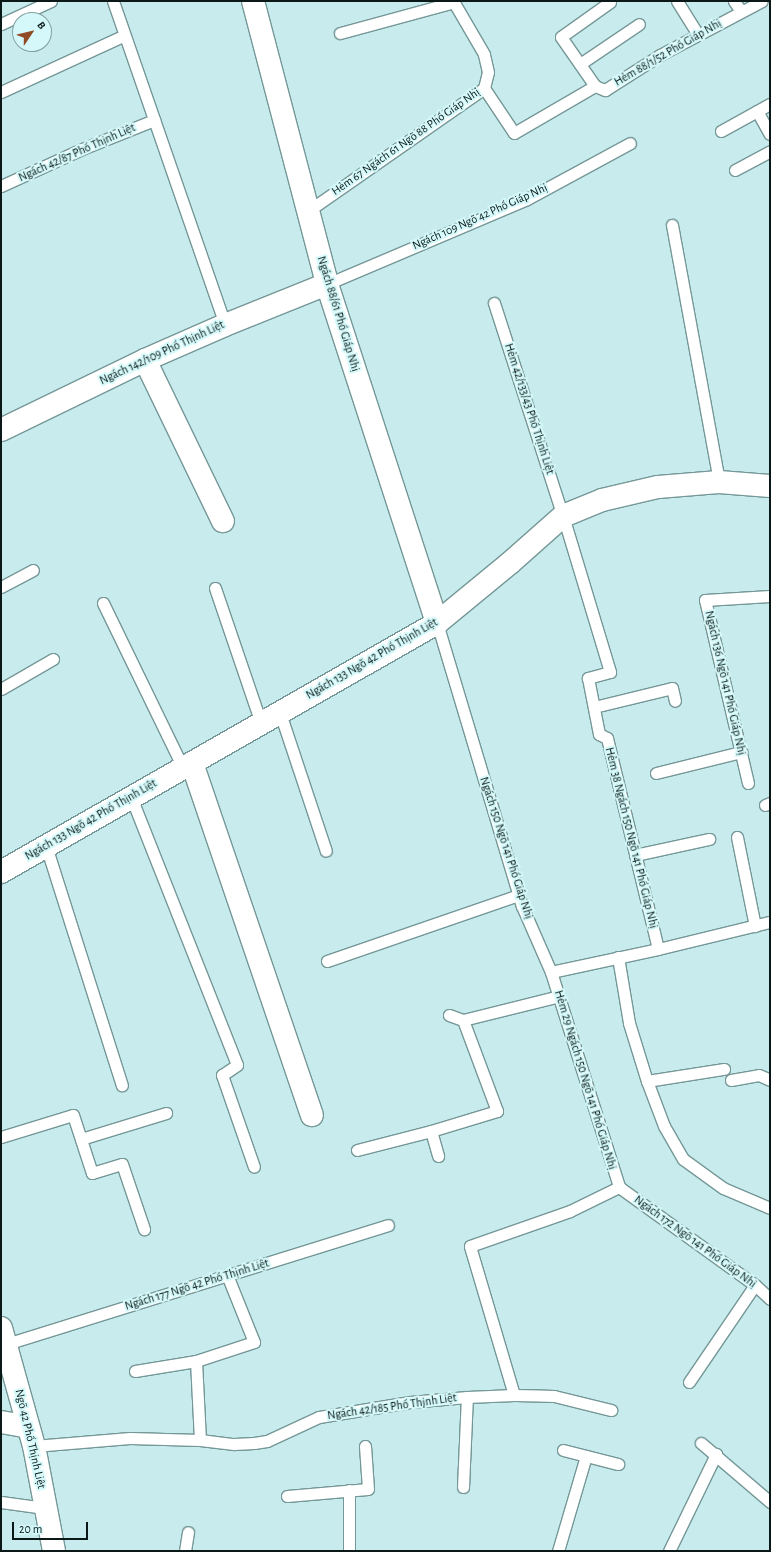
<!DOCTYPE html>
<meta charset="utf-8">
<style>
body{margin:0}
#map{position:relative;width:771px;height:1552px;overflow:hidden;background:#c8eced;font-family:"Alegreya Sans",sans-serif}
div>[style]{position:absolute}
[style*='--x']{left:calc(var(--x)*1px);top:calc(var(--y)*1px);width:calc(var(--w)*1px);rotate:calc(var(--a)*1deg)}
.roads{filter:drop-shadow(1px 0 #759797) drop-shadow(-1px 0 #759797) drop-shadow(0 1px #759797) drop-shadow(0 -1px #759797)}
.lane>*{height:11px;margin:-5.5px;padding:0 5.5px;transform-origin:5.5px;border-radius:5.5px;background:#fff}
.street>*{height:22px;margin:-11px;padding:0 11px;transform-origin:11px;border-radius:11px;background:#fff}
.secondary>*{height:22px;margin:-11px;padding:0 11px;transform-origin:11px;border-radius:11px;background:#fff}
span{translate:-50% -50%;white-space:nowrap;text-align:center;line-height:1.15;-webkit-text-stroke:4px #d5f9fa;paint-order:stroke}
.street-label{font-size:12px;color:#0a1818}
.frame{position:absolute;inset:0;border:2px solid #0a1818;pointer-events:none}
.north{position:absolute;left:12px;top:12px;width:40px;height:40px;box-sizing:border-box;background:#d5f9fa;border:1px solid #849fa0;border-radius:50%;rotate:55deg;font-size:11px;font-weight:700;line-height:16px;text-align:center;color:#0a1818}
.north::after{content:'';display:block;margin:auto;width:14px;height:18px;background:#914b24;clip-path:polygon(50% 0,100% 100%,50% 72%,0 100%)}
.scale{position:absolute;left:12px;top:1522px;width:76px;height:18px;box-sizing:border-box;border:2px solid #0a1818;border-top:0;padding-left:5px;font-size:12px;line-height:14px;white-space:nowrap;color:#0a1818;-webkit-text-stroke:3px #d5f9fa;paint-order:stroke}
</style>
<div id="map">
<div class="roads">
<div class="lane">
<div style="--x:113;--y:1;--w:343;--a:70.9"></div>
<div style="--x:677;--y:1;--w:39;--a:58"></div>
<div style="--x:734;--y:1;--w:12;--a:55"></div>
<div style="--x:610;--y:2;--w:60;--a:144.5"></div>
<div style="--x:561;--y:37;--w:60;--a:55.2"></div>
<div style="--x:595;--y:86;--w:11;--a:22"></div>
<div style="--x:605;--y:90;--w:65;--a:-32.5"></div>
<div style="--x:660;--y:55;--w:115;--a:-27.9"></div>
<div style="--x:1;--y:24;--w:55;--a:-24.7"></div>
<div style="--x:340;--y:33;--w:118;--a:-15.2"></div>
<div style="--x:580;--y:64;--w:71;--a:-34.1"></div>
<div style="--x:484;--y:88;--w:54;--a:56.3"></div>
<div style="--x:514;--y:133;--w:94;--a:-30.1"></div>
<div style="--x:1;--y:92;--w:134;--a:-24.7"></div>
<div style="--x:757;--y:111;--w:26;--a:61"></div>
<div style="--x:721;--y:131;--w:56;--a:-28.9"></div>
<div style="--x:735;--y:170;--w:40;--a:-28"></div>
<div style="--x:1;--y:186;--w:89;--a:-24.6"></div>
<div style="--x:82;--y:149;--w:78;--a:-21.9"></div>
<div style="--x:308;--y:211;--w:215;--a:-34.9"></div>
<div style="--x:484;--y:88;--w:16;--a:-76"></div>
<div style="--x:488;--y:72;--w:18;--a:-103"></div>
<div style="--x:484;--y:54;--w:61;--a:-120.3"></div>
<div style="--x:672;--y:225;--w:261;--a:79.6"></div>
<div style="--x:327;--y:284;--w:217;--a:-23"></div>
<div style="--x:527;--y:199;--w:117;--a:-28.5"></div>
<div style="--x:494;--y:303;--w:224;--a:72.1"></div>
<div style="--x:563;--y:516;--w:163;--a:73.2"></div>
<div style="--x:610;--y:672;--w:23;--a:165"></div>
<div style="--x:588;--y:678;--w:57;--a:78.9"></div>
<div style="--x:599;--y:734;--w:9;--a:27"></div>
<div style="--x:607;--y:738;--w:217;--a:76.4"></div>
<div style="--x:1;--y:587;--w:36;--a:-28"></div>
<div style="--x:215;--y:588;--w:143;--a:71.2"></div>
<div style="--x:103;--y:603;--w:183;--a:64.1"></div>
<div style="--x:437;--y:623;--w:295;--a:73.3"></div>
<div style="--x:522;--y:906;--w:72;--a:66.3"></div>
<div style="--x:551;--y:972;--w:225;--a:72.4"></div>
<div style="--x:1;--y:689;--w:60;--a:-30"></div>
<div style="--x:594;--y:707;--w:80;--a:-13.7"></div>
<div style="--x:672;--y:688;--w:13;--a:77"></div>
<div style="--x:280;--y:713;--w:145;--a:71.6"></div>
<div style="--x:656;--y:773;--w:88;--a:-13.9"></div>
<div style="--x:748;--y:783;--w:188;--a:-103.2"></div>
<div style="--x:705;--y:600;--w:65;--a:-3.5"></div>
<div style="--x:131;--y:797;--w:288;--a:68.4"></div>
<div style="--x:237;--y:1065;--w:18;--a:146"></div>
<div style="--x:222;--y:1075;--w:97;--a:70.8"></div>
<div style="--x:765;--y:805;--w:5;--a:-22"></div>
<div style="--x:737;--y:837;--w:91;--a:78.6"></div>
<div style="--x:46;--y:846;--w:251;--a:72.4"></div>
<div style="--x:635;--y:855;--w:76;--a:-12.2"></div>
<div style="--x:618;--y:957;--w:67;--a:80.5"></div>
<div style="--x:629;--y:1023;--w:61;--a:72.8"></div>
<div style="--x:647;--y:1081;--w:48;--a:69.3"></div>
<div style="--x:664;--y:1126;--w:38;--a:60"></div>
<div style="--x:683;--y:1159;--w:49;--a:35.9"></div>
<div style="--x:723;--y:1188;--w:51;--a:23.1"></div>
<div style="--x:327;--y:961;--w:203;--a:-19"></div>
<div style="--x:551;--y:972;--w:109;--a:-12.1"></div>
<div style="--x:658;--y:949;--w:115;--a:-13.6"></div>
<div style="--x:449;--y:1015;--w:15;--a:20"></div>
<div style="--x:731;--y:1080;--w:28;--a:-10"></div>
<div style="--x:759;--y:1075;--w:12;--a:24"></div>
<div style="--x:647;--y:1081;--w:78;--a:-8.9"></div>
<div style="--x:431;--y:1131;--w:26;--a:74"></div>
<div style="--x:1;--y:1137;--w:75;--a:-17"></div>
<div style="--x:73;--y:1115;--w:61;--a:71.9"></div>
<div style="--x:92;--y:1173;--w:31;--a:-17"></div>
<div style="--x:122;--y:1164;--w:69;--a:71.3"></div>
<div style="--x:81;--y:1139;--w:89;--a:-17"></div>
<div style="--x:357;--y:1150;--w:76;--a:-14.4"></div>
<div style="--x:431;--y:1131;--w:69;--a:-16.9"></div>
<div style="--x:497;--y:1111;--w:97;--a:-110.5"></div>
<div style="--x:463;--y:1020;--w:99;--a:-14"></div>
<div style="--x:619;--y:1187;--w:168;--a:35.8"></div>
<div style="--x:755;--y:1285;--w:21;--a:43"></div>
<div style="--x:6;--y:1344;--w:400;--a:-17.3"></div>
<div style="--x:196;--y:1361;--w:79;--a:87.1"></div>
<div style="--x:135;--y:1371;--w:62;--a:-9.3"></div>
<div style="--x:196;--y:1361;--w:61;--a:-18.1"></div>
<div style="--x:254;--y:1342;--w:72;--a:-111.9"></div>
<div style="--x:689;--y:1382;--w:117;--a:-55.8"></div>
<div style="--x:514;--y:1395;--w:155;--a:-106.5"></div>
<div style="--x:470;--y:1246;--w:106;--a:-19.3"></div>
<div style="--x:570;--y:1211;--w:55;--a:-26.1"></div>
<div style="--x:701;--y:1443;--w:91;--a:40.5"></div>
<div style="--x:34;--y:1446;--w:96;--a:-4.8"></div>
<div style="--x:130;--y:1438;--w:70;--a:1.6"></div>
<div style="--x:200;--y:1440;--w:34;--a:7"></div>
<div style="--x:234;--y:1444;--w:20;--a:-3"></div>
<div style="--x:254;--y:1443;--w:13;--a:-9"></div>
<div style="--x:267;--y:1441;--w:57;--a:-24.8"></div>
<div style="--x:319;--y:1417;--w:92;--a:-9.4"></div>
<div style="--x:410;--y:1402;--w:57;--a:-5"></div>
<div style="--x:467;--y:1397;--w:47;--a:-2.4"></div>
<div style="--x:514;--y:1395;--w:40;--a:1.4"></div>
<div style="--x:554;--y:1396;--w:59;--a:13.8"></div>
<div style="--x:563;--y:1450;--w:57;--a:14.3"></div>
<div style="--x:463;--y:1487;--w:90;--a:-87.5"></div>
<div style="--x:287;--y:1496;--w:81;--a:-4.9"></div>
<div style="--x:368;--y:1489;--w:43;--a:-94"></div>
<div style="--x:1;--y:1502;--w:44;--a:7.8"></div>
<div style="--x:185;--y:1551;--w:19;--a:-81"></div>
<div style="--x:349;--y:1551;--w:61;--a:-90"></div>
<div style="--x:558;--y:1551;--w:99;--a:-73.6"></div>
<div style="--x:669;--y:1551;--w:108;--a:-64.1"></div>
</div>
<div class="street">
<div style="--x:253;--y:1;--w:293;--a:75.3"></div>
<div style="--x:327;--y:284;--w:356;--a:72"></div>
<div style="--x:145;--y:360;--w:179;--a:64.2"></div>
<div style="--x:1;--y:430;--w:160;--a:-25.9"></div>
<div style="--x:145;--y:360;--w:87;--a:-23.6"></div>
<div style="--x:225;--y:325;--w:110;--a:-21.9"></div>
<div style="--x:192;--y:763;--w:372;--a:71.2"></div>
<div style="--x:1;--y:872;--w:502;--a:-29.73"></div>
<div style="--x:437;--y:623;--w:94;--a:-39.4"></div>
<div style="--x:510;--y:563;--w:71;--a:-41.6"></div>
<div style="--x:563;--y:516;--w:42;--a:-22.3"></div>
<div style="--x:602;--y:500;--w:57;--a:-13.1"></div>
<div style="--x:658;--y:487;--w:61;--a:-4.7"></div>
<div style="--x:719;--y:482;--w:51;--a:4.5"></div>
<div style="--x:1;--y:1422;--w:27;--a:10"></div>
</div>
<div class="secondary">
<div style="--x:1;--y:1328;--w:123;--a:74.4"></div>
<div style="--x:34;--y:1446;--w:107;--a:79.2"></div>
</div>
</div>
<div class="street-label">
<span style="left:668px;top:53px;rotate:-30deg">Hẻm 88/1/52 Phố Giáp Nhị</span>
<span style="left:406px;top:142px;rotate:-35deg">Hẻm 67 Ngách 61 Ngõ 88 Phố Giáp Nhị</span>
<span style="left:77px;top:153px;rotate:-24deg">Ngách 42/87 Phố Thịnh Liệt</span>
<span style="left:480px;top:217px;rotate:-24deg">Ngách 109 Ngõ 42 Phố Giáp Nhị</span>
<span style="left:338px;top:314px;rotate:73deg">Ngách 88/61 Phố Giáp Nhị</span>
<span style="left:162px;top:353px;rotate:-25deg">Ngách 142/109 Phố Thịnh Liệt</span>
<span style="left:529px;top:409px;rotate:72deg">Hẻm 42/133/43 Phố Thịnh Liệt</span>
<span style="left:372px;top:659px;rotate:-30deg">Ngách 133 Ngõ 42 Phố Thịnh Liệt</span>
<span style="left:725px;top:683px;rotate:77deg">Ngách 136 Ngõ 141 Phố Giáp Nhị</span>
<span style="left:91px;top:820px;rotate:-30deg">Ngách 133 Ngõ 42 Phố Thịnh Liệt</span>
<span style="left:631px;top:838px;rotate:76deg">Hẻm 38 Ngách 150 Ngõ 141 Phố Giáp Nhị</span>
<span style="left:506px;top:848px;rotate:72deg">Ngách 150 Ngõ 141 Phố Giáp Nhị</span>
<span style="left:585px;top:1080px;rotate:73deg">Hẻm 29 Ngách 150 Ngõ 141 Phố Giáp Nhị</span>
<span style="left:695px;top:1242px;rotate:36deg">Ngách 172 Ngõ 141 Phố Giáp Nhị</span>
<span style="left:197px;top:1285px;rotate:-17deg">Ngách 177 Ngõ 42 Phố Thịnh Liệt</span>
<span style="left:392px;top:1407px;rotate:-8deg">Ngách 42/185 Phố Thįnh Liệt</span>
<span style="left:30px;top:1439px;rotate:77deg">Ngõ 42 Phố Thịnh Liệt</span>
</div>
<div class="frame"></div>
<div class="north">B</div>
<div class="scale">20 m</div>
</div>
